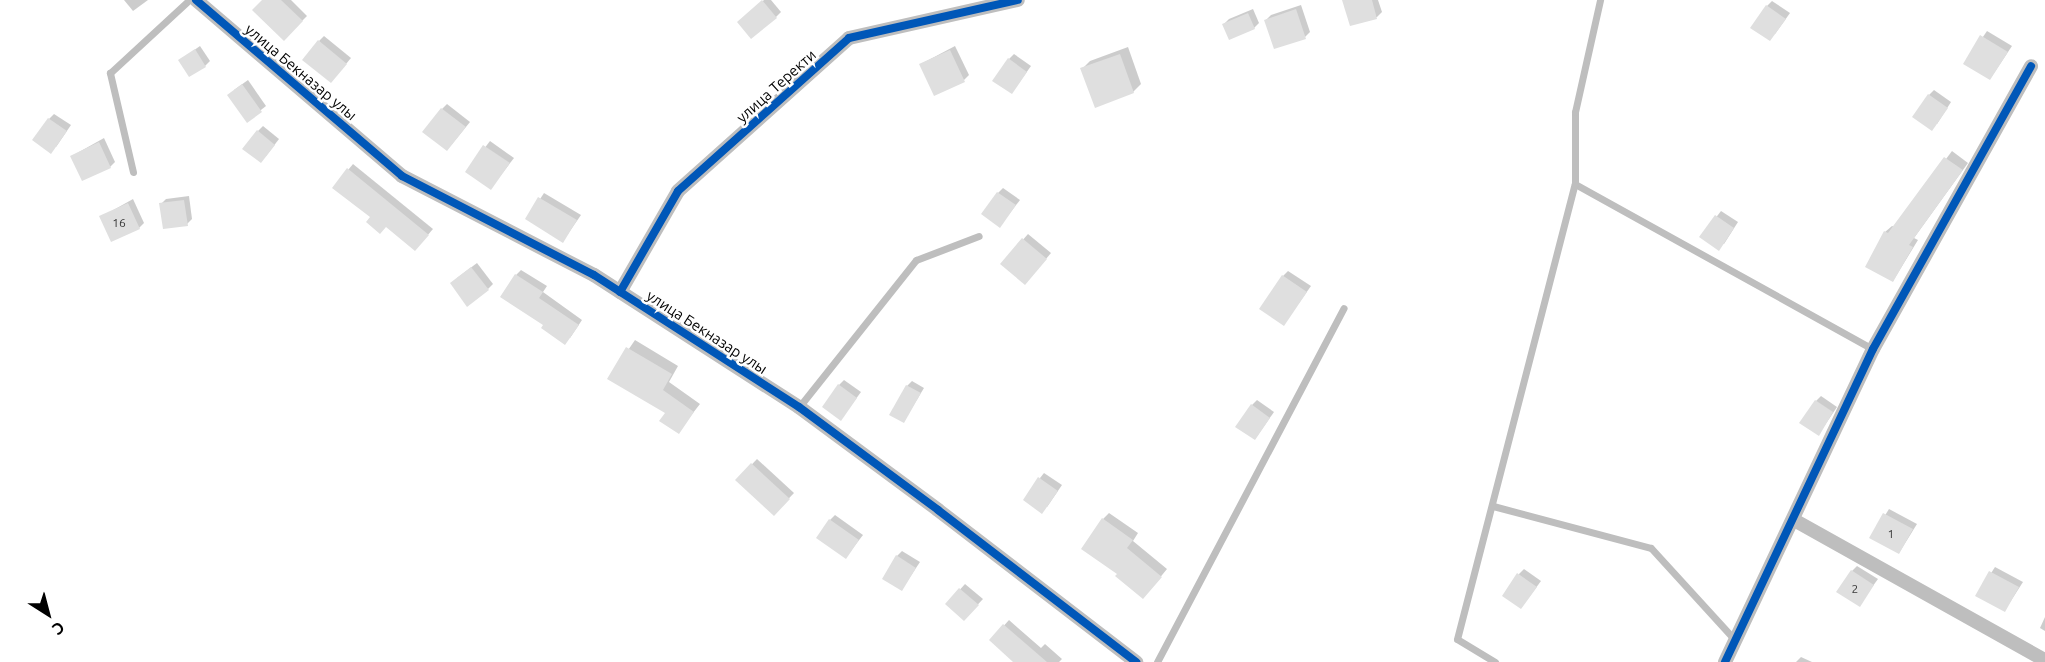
<!DOCTYPE html>
<meta charset="utf-8">
<style>
body{margin:0}
#map{position:relative;width:2045px;height:662px;overflow:hidden;background:#fff;font-family:Ubuntu,sans-serif}
div>[style]{position:absolute}
[style*='--x']{left:calc(var(--x)*1px);top:calc(var(--y)*1px);width:calc(var(--w)*1px);rotate:calc(var(--a)*1deg)}
.shadow>*{inset:0;background:#0003}
.building>*{inset:0;background:#dfdfdf}
.lane>*{height:7px;margin:-3.5px;padding:0 3.5px;transform-origin:3.5px;border-radius:3.5px;background:#bebebe}
.street>*{height:14px;margin:-7px;padding:0 7px;transform-origin:7px;border-radius:7px;background:#bebebe}
.cycleway>*{height:8px;margin:-4px;padding:0 4px;transform-origin:4px;border-radius:4px;background:#0057b8}
span{translate:-50% -50%;white-space:nowrap;text-align:center;line-height:1.15;-webkit-text-stroke:5px #fff;paint-order:stroke}
.number-label{font-size:12px;color:#383838}
.number-label span{-webkit-text-stroke-width:0}
.street-label{font-size:15px;color:#000}
.north{position:absolute;left:18px;top:584px;width:60px;height:60px;-webkit-text-stroke:4px #fff;paint-order:stroke;rotate:144deg;font-size:16px;font-weight:700;line-height:24px;text-align:center;color:#000}
.north::after{content:'';display:block;margin:auto;width:21px;height:27px;background:#000;clip-path:polygon(50% 0,100% 100%,50% 72%,0 100%)}
</style>
<div id="map">
<div class="shadow">
<div style="clip-path:polygon(124px 0,148px 0,133px 11px)"></div>
<div style="clip-path:polygon(264px 0,291px 0,307px 16px,284px 39px)"></div>
<div style="clip-path:polygon(764px 0,771px 0,781px 12px,776px 17px,744px 17px)"></div>
<div style="clip-path:polygon(1344px 0,1378px 0,1382px 12px,1377px 17px,1351px 25px)"></div>
<div style="clip-path:polygon(1772px 1px,1790px 13px,1775px 34px,1767px 6px)"></div>
<div style="clip-path:polygon(1301px 5px,1310px 32px,1305px 37px,1266px 20px,1271px 15px)"></div>
<div style="clip-path:polygon(1253px 9px,1259px 23px,1254px 28px,1224px 24px,1229px 19px)"></div>
<div style="clip-path:polygon(1987px 31px,2012px 46px,1990px 79px,1965px 63px)"></div>
<div style="clip-path:polygon(324px 36px,351px 58px,336px 76px,319px 41px)"></div>
<div style="clip-path:polygon(200px 46px,210px 61px,205px 66px,180px 60px)"></div>
<div style="clip-path:polygon(955px 46px,969px 75px,964px 80px,921px 64px)"></div>
<div style="clip-path:polygon(1128px 47px,1141px 84px,1133px 92px,1082px 69px,1090px 61px)"></div>
<div style="clip-path:polygon(1014px 54px,1031px 66px,1016px 87px,1009px 59px)"></div>
<div style="clip-path:polygon(248px 80px,266px 106px,247px 121px,234px 90px)"></div>
<div style="clip-path:polygon(1934px 90px,1951px 102px,1937px 124px,1929px 95px)"></div>
<div style="clip-path:polygon(447px 104px,470px 122px,452px 144px,442px 109px)"></div>
<div style="clip-path:polygon(54px 114px,71px 125px,56px 147px,49px 119px)"></div>
<div style="clip-path:polygon(263px 126px,279px 139px,266px 156px,258px 131px)"></div>
<div style="clip-path:polygon(104px 138px,115px 162px,110px 167px,72px 156px)"></div>
<div style="clip-path:polygon(490px 141px,514px 158px,491px 188px,467px 171px)"></div>
<div style="clip-path:polygon(1952px 151px,1968px 163px,1914px 238px,1918px 240px,1893px 281px,1885px 232px,1892px 226px,1895px 227px)"></div>
<div style="clip-path:polygon(353px 164px,433px 229px,420px 244px,372px 217px,334px 187px)"></div>
<div style="clip-path:polygon(1003px 188px,1020px 200px,1000px 226px,998px 193px)"></div>
<div style="clip-path:polygon(544px 193px,581px 215px,563px 241px,527px 219px)"></div>
<div style="clip-path:polygon(189px 196px,192px 219px,187px 224px,161px 204px,166px 199px)"></div>
<div style="clip-path:polygon(133px 199px,144px 223px,139px 228px,101px 217px)"></div>
<div style="clip-path:polygon(1721px 211px,1738px 222px,1724px 244px,1701px 237px)"></div>
<div style="clip-path:polygon(1028px 234px,1051px 253px,1030px 278px,1002px 264px)"></div>
<div style="clip-path:polygon(477px 263px,493px 284px,488px 289px,457px 278px)"></div>
<div style="clip-path:polygon(521px 270px,547px 286px,543px 292px,582px 320px,570px 338px,545px 325px,516px 275px)"></div>
<div style="clip-path:polygon(1288px 271px,1311px 286px,1284px 324px,1283px 276px)"></div>
<div style="clip-path:polygon(635px 340px,678px 366px,669px 382px,700px 404px,678px 432px,667px 412px,609px 378px)"></div>
<div style="clip-path:polygon(844px 380px,861px 392px,841px 419px,839px 385px)"></div>
<div style="clip-path:polygon(912px 381px,924px 388px,904px 421px,907px 386px)"></div>
<div style="clip-path:polygon(1821px 396px,1837px 407px,1819px 434px,1816px 401px)"></div>
<div style="clip-path:polygon(1257px 400px,1274px 412px,1255px 439px,1252px 405px)"></div>
<div style="clip-path:polygon(757px 459px,794px 493px,774px 514px,737px 480px)"></div>
<div style="clip-path:polygon(1044px 473px,1062px 485px,1047px 507px,1040px 478px)"></div>
<div style="clip-path:polygon(1889px 509px,1917px 524px,1899px 553px,1871px 538px)"></div>
<div style="clip-path:polygon(1109px 513px,1138px 533px,1133px 541px,1167px 569px,1149px 591px,1119px 573px,1103px 519px)"></div>
<div style="clip-path:polygon(835px 515px,863px 535px,846px 557px,830px 520px)"></div>
<div style="clip-path:polygon(902px 551px,920px 562px,902px 589px,897px 556px)"></div>
<div style="clip-path:polygon(1857px 566px,1878px 579px,1859px 605px,1852px 571px)"></div>
<div style="clip-path:polygon(1995px 567px,2023px 582px,2005px 610px,1977px 595px)"></div>
<div style="clip-path:polygon(1524px 569px,1541px 581px,1521px 608px,1519px 574px)"></div>
<div style="clip-path:polygon(965px 584px,983px 599px,969px 614px,947px 604px)"></div>
<div style="clip-path:polygon(2045px 617px,2045px 631px,2040px 628px)"></div>
<div style="clip-path:polygon(1009px 620px,1041px 648px,1045px 644px,1062px 659px,1059px 662px,1024px 662px,991px 640px)"></div>
<div style="clip-path:polygon(1801px 657px,1812px 662px,1796px 662px)"></div>
</div>
<div class="building">
<div style="clip-path:polygon(262px 0,281px 0,303px 21px,284px 41px,252px 10px)"></div>
<div style="clip-path:polygon(762px 0,777px 18px,751px 39px,737px 22px)"></div>
<div style="clip-path:polygon(1342px 0,1372px 0,1377px 19px,1350px 26px)"></div>
<div style="clip-path:polygon(1766px 5px,1786px 19px,1770px 41px,1750px 28px)"></div>
<div style="clip-path:polygon(1296px 9px,1306px 39px,1274px 49px,1264px 20px)"></div>
<div style="clip-path:polygon(1248px 13px,1255px 29px,1229px 40px,1222px 24px)"></div>
<div style="clip-path:polygon(1980px 35px,2008px 52px,1990px 80px,1963px 64px)"></div>
<div style="clip-path:polygon(318px 40px,347px 64px,331px 83px,302px 60px)"></div>
<div style="clip-path:polygon(195px 49px,206px 67px,189px 77px,178px 60px)"></div>
<div style="clip-path:polygon(950px 50px,965px 82px,934px 96px,919px 64px)"></div>
<div style="clip-path:polygon(1120px 54px,1134px 93px,1095px 108px,1080px 68px)"></div>
<div style="clip-path:polygon(1008px 58px,1027px 72px,1012px 94px,992px 81px)"></div>
<div style="clip-path:polygon(242px 84px,262px 112px,247px 123px,227px 95px)"></div>
<div style="clip-path:polygon(1928px 94px,1948px 108px,1932px 131px,1912px 117px)"></div>
<div style="clip-path:polygon(441px 108px,466px 127px,447px 151px,422px 132px)"></div>
<div style="clip-path:polygon(48px 118px,67px 131px,51px 154px,32px 140px)"></div>
<div style="clip-path:polygon(257px 130px,275px 145px,261px 163px,242px 149px)"></div>
<div style="clip-path:polygon(99px 142px,111px 168px,82px 181px,70px 156px)"></div>
<div style="clip-path:polygon(483px 145px,510px 163px,491px 190px,465px 172px)"></div>
<div style="clip-path:polygon(1944px 157px,1963px 170px,1909px 245px,1913px 247px,1893px 282px,1865px 267px,1884px 231px,1888px 233px)"></div>
<div style="clip-path:polygon(347px 168px,429px 235px,415px 251px,386px 227px,380px 234px,366px 222px,370px 217px,332px 188px)"></div>
<div style="clip-path:polygon(997px 192px,1016px 205px,1000px 228px,981px 214px)"></div>
<div style="clip-path:polygon(538px 197px,577px 220px,563px 243px,525px 219px)"></div>
<div style="clip-path:polygon(184px 200px,188px 226px,163px 229px,159px 203px)"></div>
<div style="clip-path:polygon(128px 203px,140px 229px,111px 242px,99px 216px)"></div>
<div style="clip-path:polygon(1715px 215px,1734px 228px,1719px 251px,1699px 237px)"></div>
<div style="clip-path:polygon(1022px 238px,1047px 259px,1025px 285px,1000px 264px)"></div>
<div style="clip-path:polygon(471px 267px,489px 290px,467px 307px,450px 283px)"></div>
<div style="clip-path:polygon(515px 274px,543px 292px,539px 298px,579px 325px,565px 345px,541px 328px,543px 325px,500px 297px)"></div>
<div style="clip-path:polygon(1282px 275px,1307px 292px,1284px 326px,1259px 309px)"></div>
<div style="clip-path:polygon(626px 347px,672px 374px,663px 390px,694px 412px,679px 434px,659px 421px,665px 413px,607px 379px)"></div>
<div style="clip-path:polygon(838px 384px,857px 398px,841px 421px,822px 407px)"></div>
<div style="clip-path:polygon(906px 385px,921px 393px,904px 423px,889px 415px)"></div>
<div style="clip-path:polygon(1815px 400px,1833px 412px,1819px 436px,1799px 423px)"></div>
<div style="clip-path:polygon(1251px 404px,1270px 418px,1255px 440px,1235px 427px)"></div>
<div style="clip-path:polygon(751px 463px,790px 499px,774px 516px,735px 480px)"></div>
<div style="clip-path:polygon(1038px 477px,1058px 491px,1042px 514px,1023px 500px)"></div>
<div style="clip-path:polygon(1883px 513px,1913px 529px,1899px 554px,1869px 538px)"></div>
<div style="clip-path:polygon(1102px 518px,1133px 540px,1127px 548px,1162px 577px,1143px 599px,1115px 576px,1117px 574px,1081px 549px)"></div>
<div style="clip-path:polygon(829px 519px,859px 540px,846px 559px,816px 538px)"></div>
<div style="clip-path:polygon(896px 555px,916px 568px,902px 591px,882px 579px)"></div>
<div style="clip-path:polygon(1851px 570px,1874px 585px,1860px 607px,1836px 592px)"></div>
<div style="clip-path:polygon(1989px 571px,2019px 587px,2005px 612px,1975px 596px)"></div>
<div style="clip-path:polygon(1517px 573px,1537px 587px,1521px 609px,1502px 596px)"></div>
<div style="clip-path:polygon(959px 588px,979px 605px,964px 621px,945px 604px)"></div>
<div style="clip-path:polygon(1003px 624px,1047px 662px,1013px 662px,989px 640px)"></div>
</div>
<div class="lane">
<div style="--x:133;--y:172;--w:102;--a:-103.1"></div>
<div style="--x:110;--y:73;--w:108;--a:-42.7"></div>
<div style="--x:1575;--y:184;--w:341;--a:29"></div>
<div style="--x:799;--y:407;--w:188;--a:-51.5"></div>
<div style="--x:916;--y:260;--w:67;--a:-20.9"></div>
<div style="--x:1493;--y:506;--w:163;--a:14.9"></div>
<div style="--x:1651;--y:548;--w:125;--a:47.6"></div>
<div style="--x:1157;--y:662;--w:400;--a:-62.2"></div>
<div style="--x:1495;--y:662;--w:44;--a:-148.8"></div>
<div style="--x:1457;--y:639;--w:470;--a:-75.5"></div>
<div style="--x:1575;--y:184;--w:72;--a:-90"></div>
<div style="--x:1575;--y:112;--w:115;--a:-77.4"></div>
</div>
<div class="street">
<div style="--x:196;--y:0;--w:271;--a:40.5"></div>
<div style="--x:402;--y:176;--w:216;--a:27.3"></div>
<div style="--x:594;--y:275;--w:244;--a:32.8"></div>
<div style="--x:799;--y:407;--w:173;--a:36.5"></div>
<div style="--x:938;--y:510;--w:250;--a:37.5"></div>
<div style="--x:620;--y:292;--w:116;--a:-60.1"></div>
<div style="--x:678;--y:191;--w:229;--a:-41.8"></div>
<div style="--x:849;--y:38;--w:173;--a:-12.7"></div>
<div style="--x:1794;--y:520;--w:287;--a:29.2"></div>
<div style="--x:1725;--y:662;--w:346;--a:-64.7"></div>
<div style="--x:1873;--y:349;--w:324;--a:-60.8"></div>
</div>
<div class="cycleway">
<div style="--x:196;--y:0;--w:271;--a:40.5"></div>
<div style="--x:402;--y:176;--w:216;--a:27.3"></div>
<div style="--x:594;--y:275;--w:244;--a:32.8"></div>
<div style="--x:799;--y:407;--w:173;--a:36.5"></div>
<div style="--x:938;--y:510;--w:250;--a:37.5"></div>
<div style="--x:620;--y:292;--w:116;--a:-60.1"></div>
<div style="--x:678;--y:191;--w:229;--a:-41.8"></div>
<div style="--x:849;--y:38;--w:173;--a:-12.7"></div>
<div style="--x:1725;--y:662;--w:346;--a:-64.7"></div>
<div style="--x:1873;--y:349;--w:324;--a:-60.8"></div>
</div>
<div class="number-label">
<span style="left:119px;top:223px">16</span>
<span style="left:1891px;top:534px">1</span>
<span style="left:1855px;top:589px">2</span>
</div>
<div class="street-label">
<span style="left:301px;top:72px;rotate:40deg">улица Бекназар улы</span>
<span style="left:776px;top:86px;rotate:-42deg">улица Теректи</span>
<span style="left:707px;top:332px;rotate:33deg">улица Бекназар улы</span>
</div>
<div class="north">С</div>
</div>
